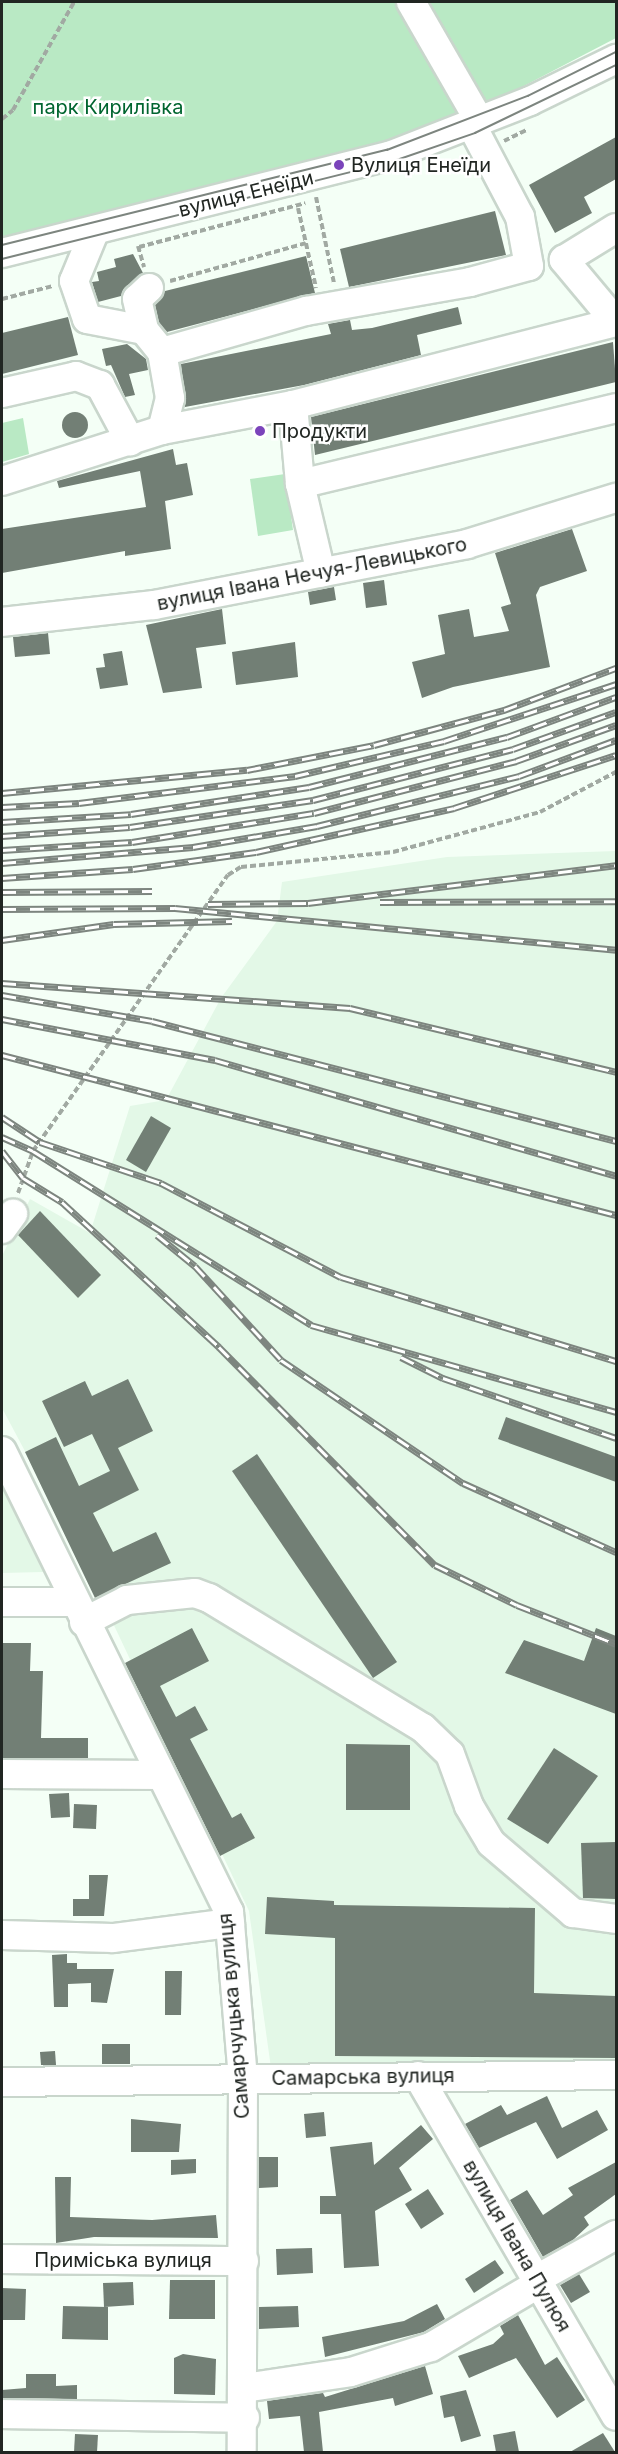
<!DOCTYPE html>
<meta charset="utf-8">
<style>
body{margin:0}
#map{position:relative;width:618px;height:2454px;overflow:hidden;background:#f4fff6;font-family:Inter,sans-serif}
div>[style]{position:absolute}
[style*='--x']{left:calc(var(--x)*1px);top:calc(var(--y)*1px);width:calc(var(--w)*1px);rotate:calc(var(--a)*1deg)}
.built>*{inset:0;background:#e3f8e7}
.green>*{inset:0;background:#b9e9c4}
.building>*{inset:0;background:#727f75}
.round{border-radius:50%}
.path>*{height:4px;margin-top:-2px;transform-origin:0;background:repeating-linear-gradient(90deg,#a1a9a2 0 6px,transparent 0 9px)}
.roads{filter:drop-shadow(2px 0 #c9d6cc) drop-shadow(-2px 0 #c9d6cc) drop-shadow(0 2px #c9d6cc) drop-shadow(0 -2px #c9d6cc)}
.minor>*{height:28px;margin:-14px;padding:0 14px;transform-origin:14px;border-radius:14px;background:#fff}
.tram>*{height:1.5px;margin:-0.75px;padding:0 0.75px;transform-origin:0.75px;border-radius:0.75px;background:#7d857f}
.rail>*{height:7px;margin-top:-3.5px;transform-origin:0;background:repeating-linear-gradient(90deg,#fff 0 14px,#7d857f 0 28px);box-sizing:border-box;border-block:2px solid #7d857f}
.dots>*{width:16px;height:16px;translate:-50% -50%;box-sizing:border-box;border:3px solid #fff;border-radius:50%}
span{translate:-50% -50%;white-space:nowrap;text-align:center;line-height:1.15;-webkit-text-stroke:5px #fff;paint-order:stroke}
.park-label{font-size:20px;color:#016530}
.poi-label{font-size:20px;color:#212622}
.left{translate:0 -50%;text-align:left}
.street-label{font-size:20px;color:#212622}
.frame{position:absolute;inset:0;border:3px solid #212622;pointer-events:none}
</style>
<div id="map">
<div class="built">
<div style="clip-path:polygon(616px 851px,616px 2071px,271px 2068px,249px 1911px,85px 1564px,2px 1408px,2px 1256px,30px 1199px,90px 1233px,130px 1106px,166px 1100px,221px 998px,277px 921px,282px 882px,447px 857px)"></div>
<div style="clip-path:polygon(2px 1470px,50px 1559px,43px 1572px,2px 1573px)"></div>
</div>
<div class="green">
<div style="clip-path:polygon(2px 2px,616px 2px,616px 38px,466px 116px,356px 154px,2px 241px)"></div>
<div style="clip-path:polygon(23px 418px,29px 454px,2px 462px,2px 423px)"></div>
<div style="clip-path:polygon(285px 474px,293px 530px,258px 536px,250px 479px)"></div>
</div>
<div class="building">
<div style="clip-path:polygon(616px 137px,616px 179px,584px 197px,592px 213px,555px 233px,529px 185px)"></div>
<div style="clip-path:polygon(495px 211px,506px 255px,349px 287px,340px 249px)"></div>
<div style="clip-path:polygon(133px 254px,143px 273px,121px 296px,98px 302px,92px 282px,99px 281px,97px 272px,116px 267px,114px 259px)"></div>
<div style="clip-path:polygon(306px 256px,315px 293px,167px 332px,159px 323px,155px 305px,165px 291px)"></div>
<div style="clip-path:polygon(458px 307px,462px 324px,417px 335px,421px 355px,304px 385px,185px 407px,181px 364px,331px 334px,328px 324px,350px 320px,352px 330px,372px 328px)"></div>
<div style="clip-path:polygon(68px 317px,78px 355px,2px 374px,2px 333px)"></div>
<div style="clip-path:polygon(613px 342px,616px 382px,315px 455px,311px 417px)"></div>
<div style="clip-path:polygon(127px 344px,146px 359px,148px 370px,129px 374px,135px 395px,125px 397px,111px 365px,106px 366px,102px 349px)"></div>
<div class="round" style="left:62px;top:412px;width:26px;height:26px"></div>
<div style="clip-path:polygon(173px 449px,176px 465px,187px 463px,193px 495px,165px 501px,171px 549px,125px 556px,125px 551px,2px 573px,2px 529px,146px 507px,140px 471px,59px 488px,57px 481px)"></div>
<div style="clip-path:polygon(572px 529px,587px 571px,540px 587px,536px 595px,550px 667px,453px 687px,422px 698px,412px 662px,445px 654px,438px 615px,469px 609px,474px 637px,509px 631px,501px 607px,511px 604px,495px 553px)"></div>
<div style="clip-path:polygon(384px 580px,387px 605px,366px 608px,363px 583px)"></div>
<div style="clip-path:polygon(334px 587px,336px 600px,310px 605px,308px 592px)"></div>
<div style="clip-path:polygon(222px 609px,226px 644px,196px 648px,202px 688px,163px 693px,146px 625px)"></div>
<div style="clip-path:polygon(48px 633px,50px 654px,15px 657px,13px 637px)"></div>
<div style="clip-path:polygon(295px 642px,298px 677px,236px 685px,232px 652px)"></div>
<div style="clip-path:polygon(122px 651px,128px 685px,100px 689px,96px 668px,105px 667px,103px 654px)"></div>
<div style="clip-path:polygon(151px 1116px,171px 1128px,146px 1172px,126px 1160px)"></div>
<div style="clip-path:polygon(40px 1211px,101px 1275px,78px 1298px,18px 1235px)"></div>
<div style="clip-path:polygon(128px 1379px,153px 1431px,118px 1448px,139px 1490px,93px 1513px,113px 1552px,156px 1532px,171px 1563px,95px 1598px,25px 1452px,56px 1437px,79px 1486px,110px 1471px,92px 1434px,64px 1447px,42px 1401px,85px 1381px,92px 1396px)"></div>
<div style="clip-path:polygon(506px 1417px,616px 1457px,616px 1482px,498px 1439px)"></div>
<div style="clip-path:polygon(257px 1454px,397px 1662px,373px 1678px,232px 1471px)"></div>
<div style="clip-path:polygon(192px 1628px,209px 1661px,160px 1686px,176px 1717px,195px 1706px,208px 1730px,190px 1739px,232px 1818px,241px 1813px,255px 1838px,220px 1856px,125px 1663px)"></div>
<div style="clip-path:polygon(596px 1628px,616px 1636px,616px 1714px,505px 1673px,524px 1640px,584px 1661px)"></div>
<div style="clip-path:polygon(2px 1643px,31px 1643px,30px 1671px,43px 1671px,41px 1738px,88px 1738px,88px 1758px,2px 1758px)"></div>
<div style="clip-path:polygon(346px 1744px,410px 1745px,410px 1810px,346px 1810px)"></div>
<div style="clip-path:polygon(554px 1748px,598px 1776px,548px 1844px,507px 1819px)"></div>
<div style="clip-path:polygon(69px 1793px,70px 1817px,51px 1818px,49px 1794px)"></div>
<div style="clip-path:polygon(74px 1804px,97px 1805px,96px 1829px,73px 1828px)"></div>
<div style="clip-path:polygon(616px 1842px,616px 1899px,583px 1898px,581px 1843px)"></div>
<div style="clip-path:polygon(89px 1875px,108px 1875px,104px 1916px,73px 1916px,73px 1899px,89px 1899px)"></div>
<div style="clip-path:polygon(267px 1897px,334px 1901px,334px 1905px,535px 1908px,534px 1993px,616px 1996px,616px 2058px,335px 2056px,335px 1938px,265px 1934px)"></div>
<div style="clip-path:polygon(67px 1954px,67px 1963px,77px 1963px,77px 1969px,114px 1969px,107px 2003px,91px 2002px,91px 1983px,68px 1984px,68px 2007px,54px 2007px,52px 1955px)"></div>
<div style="clip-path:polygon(165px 1971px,182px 1971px,181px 2015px,165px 2015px)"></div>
<div style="clip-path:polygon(102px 2044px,130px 2044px,130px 2064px,102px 2064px)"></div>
<div style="clip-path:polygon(55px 2051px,56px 2065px,41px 2065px,40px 2052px)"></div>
<div style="clip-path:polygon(547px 2096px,562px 2128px,597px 2110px,608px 2130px,557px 2159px,536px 2122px,479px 2148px,465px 2124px,501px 2105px,507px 2115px)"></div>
<div style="clip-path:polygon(324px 2112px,326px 2136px,306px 2138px,304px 2114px)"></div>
<div style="clip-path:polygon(131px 2119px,181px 2124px,179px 2152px,131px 2152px)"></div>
<div style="clip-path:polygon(421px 2125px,433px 2139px,399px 2168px,412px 2190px,375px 2211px,379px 2266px,344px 2268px,341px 2214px,320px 2214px,320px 2196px,336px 2196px,330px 2147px,372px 2142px,374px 2165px)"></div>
<div style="clip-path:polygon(259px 2157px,278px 2157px,278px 2187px,259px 2188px)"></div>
<div style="clip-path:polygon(196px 2159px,196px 2173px,171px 2175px,171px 2160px)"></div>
<div style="clip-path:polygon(616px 2162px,616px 2194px,584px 2217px,589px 2225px,573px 2240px,543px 2257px,510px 2200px,527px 2190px,543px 2215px,573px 2195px,568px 2188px)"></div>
<div style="clip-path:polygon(55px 2177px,71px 2177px,70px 2217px,152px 2220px,216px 2215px,218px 2238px,94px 2237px,56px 2243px)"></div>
<div style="clip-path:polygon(428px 2189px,444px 2214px,421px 2229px,405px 2204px)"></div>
<div style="clip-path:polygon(312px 2248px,313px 2273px,277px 2275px,276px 2249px)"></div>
<div style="clip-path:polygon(495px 2260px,504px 2273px,474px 2293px,465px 2279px)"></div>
<div style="clip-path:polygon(579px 2274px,590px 2292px,571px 2303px,560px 2285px)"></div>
<div style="clip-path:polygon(170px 2280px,215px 2280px,215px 2319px,169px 2319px)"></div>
<div style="clip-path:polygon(133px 2282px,134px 2305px,104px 2307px,103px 2283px)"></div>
<div style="clip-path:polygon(2px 2288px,26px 2289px,25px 2320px,2px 2320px)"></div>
<div style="clip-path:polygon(437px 2304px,445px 2319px,424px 2332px,325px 2357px,322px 2337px,404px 2321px)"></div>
<div style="clip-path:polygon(63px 2306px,108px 2307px,108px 2340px,62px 2339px)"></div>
<div style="clip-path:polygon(298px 2306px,299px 2327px,259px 2329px,259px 2307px)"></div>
<div style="clip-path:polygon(518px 2315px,545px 2365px,557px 2357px,585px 2400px,557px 2418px,516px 2358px,469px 2378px,458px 2356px,493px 2344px,504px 2334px,500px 2326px)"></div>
<div style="clip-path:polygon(183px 2354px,216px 2359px,215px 2395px,174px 2394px,174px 2358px)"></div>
<div style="clip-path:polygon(425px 2366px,433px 2394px,395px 2406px,393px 2398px,319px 2412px,323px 2452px,304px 2452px,300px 2416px,269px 2419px,267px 2401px,323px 2393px,325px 2397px)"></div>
<div style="clip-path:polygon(26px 2374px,56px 2374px,56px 2386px,77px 2385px,77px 2399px,2px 2398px,2px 2390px,26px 2388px)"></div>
<div style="clip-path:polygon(466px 2390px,481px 2436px,461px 2442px,454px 2416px,444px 2418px,440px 2396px)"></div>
<div style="clip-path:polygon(515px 2431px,519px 2452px,496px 2452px,493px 2435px)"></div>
<div style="clip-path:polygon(603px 2433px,615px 2452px,570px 2452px)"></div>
<div style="clip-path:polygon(75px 2434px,98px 2435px,97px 2452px,74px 2452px)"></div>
</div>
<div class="path">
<div style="--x:2;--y:119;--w:14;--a:-39"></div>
<div style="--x:13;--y:110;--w:124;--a:-60.5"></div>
<div style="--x:504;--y:141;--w:25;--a:-26"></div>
<div style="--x:316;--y:197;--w:88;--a:78.2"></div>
<div style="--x:298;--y:208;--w:82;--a:77.3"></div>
<div style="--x:138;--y:246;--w:22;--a:74"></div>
<div style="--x:139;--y:247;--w:172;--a:-14.8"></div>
<div style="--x:170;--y:281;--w:141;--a:-15.6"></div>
<div style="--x:2;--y:299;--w:53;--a:-14.3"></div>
<div style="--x:18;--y:1193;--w:45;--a:-70.3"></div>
<div style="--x:33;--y:1151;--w:338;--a:-54.8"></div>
<div style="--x:228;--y:875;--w:15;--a:-32"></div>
<div style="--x:241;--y:867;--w:153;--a:-5.6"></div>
<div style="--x:393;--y:852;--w:152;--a:-15.2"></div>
<div style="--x:540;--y:812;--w:86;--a:-27.8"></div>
</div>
<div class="roads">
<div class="minor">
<div style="--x:411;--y:2;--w:138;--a:60.1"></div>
<div style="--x:95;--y:230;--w:55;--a:112.4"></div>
<div style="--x:74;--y:281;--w:40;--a:71.1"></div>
<div style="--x:87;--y:319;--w:58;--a:10.9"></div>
<div style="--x:2;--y:253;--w:399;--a:-14.1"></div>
<div style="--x:389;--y:156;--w:151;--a:-21.3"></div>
<div style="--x:530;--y:101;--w:96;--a:-26"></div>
<div style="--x:149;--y:288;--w:16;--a:137"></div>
<div style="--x:137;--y:299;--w:32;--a:77"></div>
<div style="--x:144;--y:330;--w:28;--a:51"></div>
<div style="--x:162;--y:352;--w:150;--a:-15.9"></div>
<div style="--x:306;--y:311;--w:167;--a:-10"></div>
<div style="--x:470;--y:282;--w:61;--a:-15.2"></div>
<div style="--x:529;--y:266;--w:50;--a:-100.4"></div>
<div style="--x:520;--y:217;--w:103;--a:-117.8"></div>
<div style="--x:615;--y:321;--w:80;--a:-129.9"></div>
<div style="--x:564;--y:260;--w:61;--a:-31.6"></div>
<div style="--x:616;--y:322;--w:333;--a:165.6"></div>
<div style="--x:293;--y:405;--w:79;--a:84.9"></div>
<div style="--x:300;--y:484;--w:325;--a:-13.5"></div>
<div style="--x:162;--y:352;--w:47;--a:80.1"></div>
<div style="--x:170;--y:398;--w:33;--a:104"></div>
<div style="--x:162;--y:430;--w:133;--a:-10.8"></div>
<div style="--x:2;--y:393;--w:76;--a:-12.9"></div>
<div style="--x:76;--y:376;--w:26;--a:21"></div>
<div style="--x:100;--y:385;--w:64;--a:61.8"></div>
<div style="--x:2;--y:481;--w:168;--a:-17.7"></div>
<div style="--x:300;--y:484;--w:91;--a:76.7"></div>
<div style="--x:2;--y:622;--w:153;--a:-6.4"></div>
<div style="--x:154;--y:605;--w:319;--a:-11"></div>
<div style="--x:467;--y:544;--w:156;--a:-17.2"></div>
<div style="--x:2;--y:1229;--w:19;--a:-54"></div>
<div style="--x:2;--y:1451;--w:514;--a:63.78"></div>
<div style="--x:229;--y:1912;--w:167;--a:85.2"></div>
<div style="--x:243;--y:2078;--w:374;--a:90.2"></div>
<div style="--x:2;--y:1602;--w:72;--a:0"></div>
<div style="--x:84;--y:1622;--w:48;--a:-27.1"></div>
<div style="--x:127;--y:1600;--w:68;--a:-5.9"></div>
<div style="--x:195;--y:1593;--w:15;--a:20"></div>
<div style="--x:209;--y:1598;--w:250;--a:31.3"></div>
<div style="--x:423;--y:1728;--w:37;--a:44"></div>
<div style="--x:450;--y:1754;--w:55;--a:69.9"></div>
<div style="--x:469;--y:1806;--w:43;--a:59.3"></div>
<div style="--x:491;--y:1843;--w:108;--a:40.5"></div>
<div style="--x:573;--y:1913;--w:43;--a:7.9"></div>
<div style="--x:2;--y:1774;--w:159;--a:0.4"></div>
<div style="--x:2;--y:1935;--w:111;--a:1.5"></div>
<div style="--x:113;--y:1938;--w:118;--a:-7.3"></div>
<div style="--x:418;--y:2076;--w:393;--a:59.8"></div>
<div style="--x:2;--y:2082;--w:614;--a:-0.65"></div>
<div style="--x:2;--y:2259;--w:242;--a:0.5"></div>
<div style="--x:535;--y:2280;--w:93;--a:-29.1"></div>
<div style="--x:244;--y:2388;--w:108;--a:-8.5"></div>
<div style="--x:351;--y:2372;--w:84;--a:-17.4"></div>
<div style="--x:431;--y:2347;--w:124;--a:-30.5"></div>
<div style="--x:2;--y:2414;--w:243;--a:0.9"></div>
</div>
</div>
<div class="tram">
<div style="--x:2;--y:245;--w:397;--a:-13.9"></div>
<div style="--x:387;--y:150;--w:151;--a:-21"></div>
<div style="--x:528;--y:96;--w:98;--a:-26.6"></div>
<div style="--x:2;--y:259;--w:401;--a:-14"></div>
<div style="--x:391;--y:162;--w:89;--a:-19"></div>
<div style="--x:475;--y:133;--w:157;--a:-25.7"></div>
</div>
<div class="rail">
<div style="--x:2;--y:793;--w:246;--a:-5.4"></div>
<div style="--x:247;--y:770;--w:129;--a:-11.1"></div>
<div style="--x:374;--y:745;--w:135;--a:-15.1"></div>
<div style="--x:504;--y:710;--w:120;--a:-20.6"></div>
<div style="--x:2;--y:807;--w:77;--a:-3"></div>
<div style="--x:79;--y:803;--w:218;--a:-7.1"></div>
<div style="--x:295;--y:776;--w:153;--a:-13.2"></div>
<div style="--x:444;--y:741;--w:181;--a:-18.3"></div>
<div style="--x:2;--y:822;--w:129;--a:-3.5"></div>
<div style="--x:131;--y:814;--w:180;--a:-8.6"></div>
<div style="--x:309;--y:787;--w:204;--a:-14.2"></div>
<div style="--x:507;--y:737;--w:116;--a:-20.2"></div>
<div style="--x:2;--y:836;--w:128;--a:-4"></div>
<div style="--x:130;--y:827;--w:185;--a:-8.4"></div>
<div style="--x:313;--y:800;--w:206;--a:-14.3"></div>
<div style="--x:513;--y:749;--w:109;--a:-19.8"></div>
<div style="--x:2;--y:850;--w:130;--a:-3.5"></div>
<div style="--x:132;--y:842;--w:184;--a:-9.1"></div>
<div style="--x:314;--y:813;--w:209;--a:-14.4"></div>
<div style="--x:516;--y:761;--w:106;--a:-19.8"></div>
<div style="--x:2;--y:863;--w:192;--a:-4.8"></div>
<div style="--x:193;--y:847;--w:126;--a:-9.6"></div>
<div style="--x:317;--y:826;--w:208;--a:-13.9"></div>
<div style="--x:519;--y:776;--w:103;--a:-20.4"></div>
<div style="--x:2;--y:878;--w:131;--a:-3.9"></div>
<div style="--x:133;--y:869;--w:124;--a:-7.9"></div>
<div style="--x:256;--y:852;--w:203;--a:-12.5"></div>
<div style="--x:454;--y:808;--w:170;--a:-18.1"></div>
<div style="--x:2;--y:892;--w:150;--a:-0.4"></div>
<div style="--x:380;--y:902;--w:236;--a:-0.2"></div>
<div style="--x:208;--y:904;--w:100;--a:-0.6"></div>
<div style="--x:308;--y:903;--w:310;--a:-7"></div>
<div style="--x:2;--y:909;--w:173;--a:-0.3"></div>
<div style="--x:175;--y:908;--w:443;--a:5.4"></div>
<div style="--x:2;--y:940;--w:113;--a:-8.1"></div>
<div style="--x:114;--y:924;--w:118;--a:-1.5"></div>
<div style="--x:2;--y:983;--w:349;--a:4.1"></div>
<div style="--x:350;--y:1008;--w:274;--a:13.5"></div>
<div style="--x:2;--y:995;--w:152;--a:9.8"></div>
<div style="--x:152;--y:1021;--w:479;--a:14.5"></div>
<div style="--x:2;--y:1019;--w:217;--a:10.9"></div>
<div style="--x:215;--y:1060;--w:417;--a:16.1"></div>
<div style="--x:2;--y:1055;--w:635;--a:14.61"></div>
<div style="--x:2;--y:1117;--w:45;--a:33.3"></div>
<div style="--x:40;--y:1142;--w:128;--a:18.7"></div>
<div style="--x:161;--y:1183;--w:203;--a:27.6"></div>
<div style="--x:341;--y:1277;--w:288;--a:17"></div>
<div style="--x:2;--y:1137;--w:34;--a:24"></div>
<div style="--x:33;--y:1151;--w:328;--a:32"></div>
<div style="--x:311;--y:1325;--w:317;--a:15.9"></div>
<div style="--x:2;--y:1151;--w:34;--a:52"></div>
<div style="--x:23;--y:1178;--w:46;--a:31.6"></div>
<div style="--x:62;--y:1202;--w:214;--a:42.7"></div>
<div style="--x:219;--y:1347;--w:307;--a:45.3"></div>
<div style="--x:435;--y:1565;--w:91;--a:26"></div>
<div style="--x:517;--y:1605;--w:106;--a:21.5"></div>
<div style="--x:157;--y:1235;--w:49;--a:39.2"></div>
<div style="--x:195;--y:1266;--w:127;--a:47.5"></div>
<div style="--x:281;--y:1360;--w:220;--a:34.1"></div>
<div style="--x:463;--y:1483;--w:168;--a:24.3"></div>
<div style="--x:401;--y:1357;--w:47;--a:26.6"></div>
<div style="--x:443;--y:1378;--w:183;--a:19.1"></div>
</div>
<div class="dots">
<div style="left:339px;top:165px;background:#7b44bb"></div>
<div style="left:260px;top:431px;background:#7b44bb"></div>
</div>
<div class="park-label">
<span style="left:108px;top:107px">парк Кирилівка</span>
</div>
<div class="poi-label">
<span class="left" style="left:351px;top:165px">Вулиця Енеїди</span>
<span class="left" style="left:272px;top:431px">Продукти</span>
</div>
<div class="street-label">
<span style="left:246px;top:194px;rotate:-14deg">вулиця Енеїди</span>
<span style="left:312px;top:574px;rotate:-11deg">вулиця Івана Нечуя-Левицького</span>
<span style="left:234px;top:2016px;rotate:-95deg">Самарчуцька вулиця</span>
<span style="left:363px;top:2077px;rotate:-1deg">Самарська вулиця</span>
<span style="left:517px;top:2246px;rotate:60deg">вулиця Івана Пулюя</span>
<span style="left:123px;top:2260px">Приміська вулиця</span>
</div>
<div class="frame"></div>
</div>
